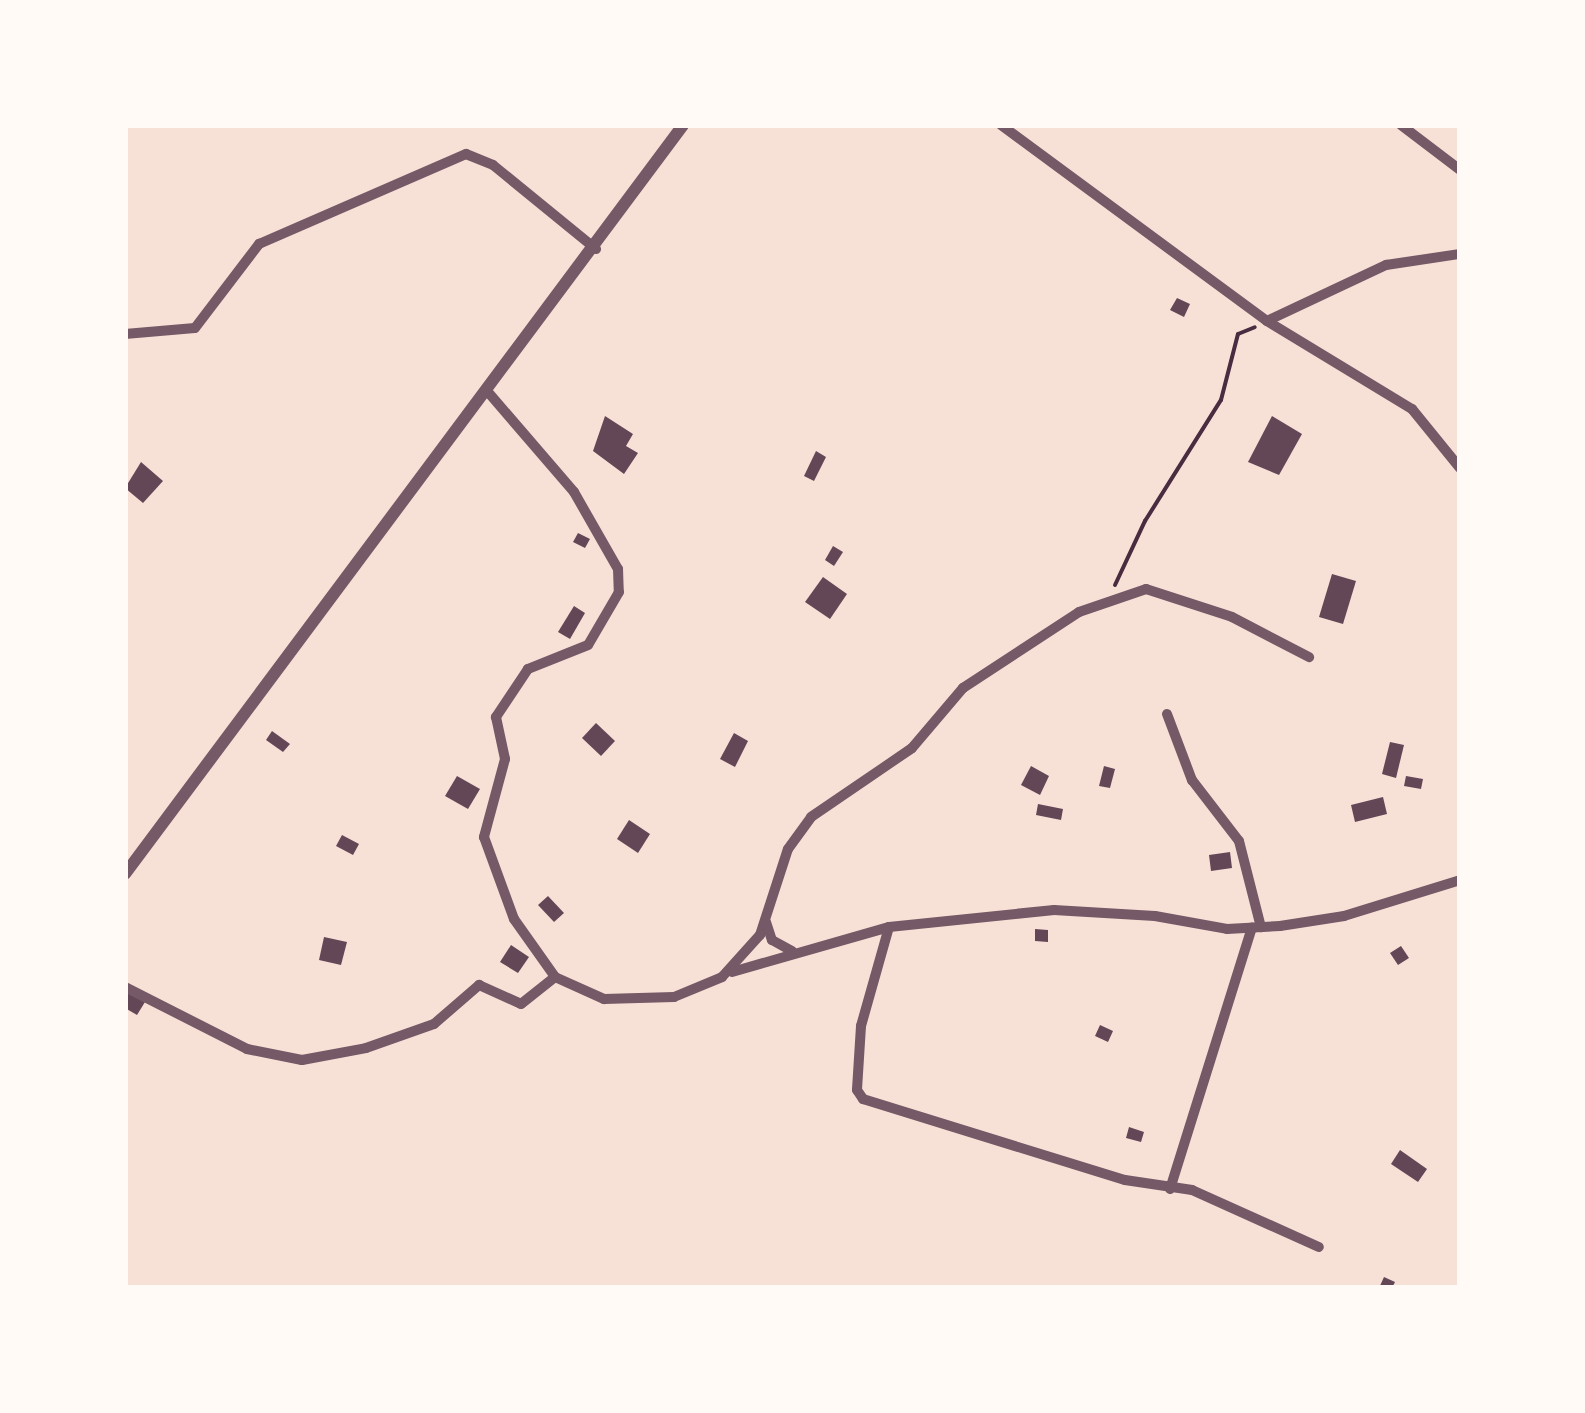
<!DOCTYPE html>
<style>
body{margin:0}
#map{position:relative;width:1585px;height:1413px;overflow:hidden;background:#f7e1d7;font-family:"Noto Sans",sans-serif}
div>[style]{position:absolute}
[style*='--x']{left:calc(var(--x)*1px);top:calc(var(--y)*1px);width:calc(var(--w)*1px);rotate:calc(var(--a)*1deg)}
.building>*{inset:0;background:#644757}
.path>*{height:4px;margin:-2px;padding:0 2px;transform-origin:2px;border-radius:2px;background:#4a2c40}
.minor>*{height:10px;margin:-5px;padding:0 5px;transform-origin:5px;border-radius:5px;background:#755966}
.tertiary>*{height:12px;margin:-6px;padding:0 6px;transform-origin:6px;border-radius:6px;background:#755966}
span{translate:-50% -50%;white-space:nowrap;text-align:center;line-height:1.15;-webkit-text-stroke:10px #fffaf5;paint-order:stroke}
.frame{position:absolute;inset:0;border:128px solid #fffaf5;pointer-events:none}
</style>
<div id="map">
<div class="building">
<div style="clip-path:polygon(1177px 298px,1190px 304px,1184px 317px,1170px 310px)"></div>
<div style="clip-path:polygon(605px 416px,633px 434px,626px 446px,638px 453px,624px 474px,593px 451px)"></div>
<div style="clip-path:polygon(1272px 416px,1302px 434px,1279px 475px,1248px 462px)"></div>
<div style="clip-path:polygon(816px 451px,826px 457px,814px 481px,804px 476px)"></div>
<div style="clip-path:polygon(141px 462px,163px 481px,143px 503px,125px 488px)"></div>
<div style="clip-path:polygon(578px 533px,590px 539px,585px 548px,573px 542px)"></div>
<div style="clip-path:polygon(833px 546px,843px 552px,834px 566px,825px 560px)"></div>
<div style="clip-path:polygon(1332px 574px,1356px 581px,1343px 624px,1319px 617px)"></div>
<div style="clip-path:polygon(823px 577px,847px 594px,830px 619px,805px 602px)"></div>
<div style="clip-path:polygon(574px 606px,585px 613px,570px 639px,558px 632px)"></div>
<div style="clip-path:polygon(596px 723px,615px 741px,601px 756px,582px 738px)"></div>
<div style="clip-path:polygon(272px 731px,290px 744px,283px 752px,266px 740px)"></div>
<div style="clip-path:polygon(734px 733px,748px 741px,735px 767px,720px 759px)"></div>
<div style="clip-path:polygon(1390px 742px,1404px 745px,1396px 778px,1382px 774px)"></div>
<div style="clip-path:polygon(1031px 766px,1049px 776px,1040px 795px,1021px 785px)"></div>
<div style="clip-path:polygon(1104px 766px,1115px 769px,1110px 788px,1099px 786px)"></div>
<div style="clip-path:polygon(457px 776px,480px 789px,468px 809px,445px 796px)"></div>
<div style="clip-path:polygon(1406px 776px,1423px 779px,1421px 789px,1404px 786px)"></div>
<div style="clip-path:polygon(1383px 797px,1387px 814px,1355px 822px,1351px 805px)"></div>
<div style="clip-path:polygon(1038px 804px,1063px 809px,1061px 820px,1036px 815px)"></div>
<div style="clip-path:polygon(629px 820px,650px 834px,638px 853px,617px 839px)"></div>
<div style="clip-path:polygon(342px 835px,359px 844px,353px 855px,336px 846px)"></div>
<div style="clip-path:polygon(1230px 852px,1232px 868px,1211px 871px,1209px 855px)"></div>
<div style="clip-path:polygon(548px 896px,564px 913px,554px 922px,538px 905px)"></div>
<div style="clip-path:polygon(1035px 929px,1048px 930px,1048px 942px,1035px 941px)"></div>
<div style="clip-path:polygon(324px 937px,347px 942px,341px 965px,319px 960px)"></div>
<div style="clip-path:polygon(511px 945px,529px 957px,518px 973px,500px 962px)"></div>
<div style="clip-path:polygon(1401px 946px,1409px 958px,1398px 965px,1390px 953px)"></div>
<div style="clip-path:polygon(125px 990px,145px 1002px,137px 1015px,125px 1008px)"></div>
<div style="clip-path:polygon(1100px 1025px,1113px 1031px,1108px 1042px,1095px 1036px)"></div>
<div style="clip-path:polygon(1129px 1127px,1144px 1132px,1141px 1142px,1126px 1138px)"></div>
<div style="clip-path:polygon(1400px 1150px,1427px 1169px,1418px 1182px,1391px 1164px)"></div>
<div style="clip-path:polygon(1384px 1277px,1395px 1282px,1392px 1288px,1379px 1288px)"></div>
</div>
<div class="path">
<div style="--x:1115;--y:585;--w:71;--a:-64.9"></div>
<div style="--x:1145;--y:521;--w:143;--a:-57.9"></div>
<div style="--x:1221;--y:400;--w:68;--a:-75.6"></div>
<div style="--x:1238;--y:334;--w:18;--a:-22"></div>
</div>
<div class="minor">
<div style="--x:1001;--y:125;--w:330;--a:36.4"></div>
<div style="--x:1267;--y:321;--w:132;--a:-25.2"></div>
<div style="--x:1386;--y:265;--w:75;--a:-8.5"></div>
<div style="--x:1401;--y:125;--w:74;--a:37.3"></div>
<div style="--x:1267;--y:321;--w:170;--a:31.3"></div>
<div style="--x:1412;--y:409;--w:76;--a:50.9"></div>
<div style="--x:125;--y:334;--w:70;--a:-4.9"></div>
<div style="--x:195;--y:328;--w:106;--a:-52.7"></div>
<div style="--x:259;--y:244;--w:226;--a:-23.5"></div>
<div style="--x:466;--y:154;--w:29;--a:22"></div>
<div style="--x:493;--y:165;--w:133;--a:39.2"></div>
<div style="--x:488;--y:392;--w:132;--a:49.3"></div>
<div style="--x:574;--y:492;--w:89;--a:60.3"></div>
<div style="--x:618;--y:569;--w:23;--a:88"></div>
<div style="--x:619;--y:592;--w:61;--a:120.3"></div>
<div style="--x:588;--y:645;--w:65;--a:158.2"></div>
<div style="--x:528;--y:669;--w:58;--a:123.7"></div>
<div style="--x:496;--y:717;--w:43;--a:77.9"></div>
<div style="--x:505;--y:759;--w:81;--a:105.1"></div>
<div style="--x:484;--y:837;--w:87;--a:69.9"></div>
<div style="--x:514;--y:919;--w:71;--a:54.7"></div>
<div style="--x:555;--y:977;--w:54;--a:24.2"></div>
<div style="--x:604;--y:999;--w:70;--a:-1.6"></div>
<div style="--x:674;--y:997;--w:52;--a:-22.6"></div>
<div style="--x:722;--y:977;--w:57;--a:-47.9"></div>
<div style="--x:760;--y:935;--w:90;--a:-72"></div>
<div style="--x:788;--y:849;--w:39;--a:-54"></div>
<div style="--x:811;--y:817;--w:122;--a:-34.3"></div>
<div style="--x:912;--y:748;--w:79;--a:-49.6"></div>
<div style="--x:963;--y:688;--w:139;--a:-33.2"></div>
<div style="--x:1079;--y:612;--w:71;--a:-18.9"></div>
<div style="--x:1146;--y:589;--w:90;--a:18"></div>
<div style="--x:1232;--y:617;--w:87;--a:27.5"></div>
<div style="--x:1167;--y:714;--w:71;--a:69.3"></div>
<div style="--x:1192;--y:780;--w:77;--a:52.4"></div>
<div style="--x:1239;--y:841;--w:89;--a:75.7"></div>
<div style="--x:766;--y:922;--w:19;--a:72"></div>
<div style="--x:772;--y:940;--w:23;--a:29"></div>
<div style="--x:889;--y:927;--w:103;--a:105.8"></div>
<div style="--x:861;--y:1026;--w:64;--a:93.6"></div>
<div style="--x:857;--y:1090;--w:11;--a:56"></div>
<div style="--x:863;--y:1099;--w:274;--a:17.2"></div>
<div style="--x:1125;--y:1180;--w:68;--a:8.5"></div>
<div style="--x:1192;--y:1190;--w:139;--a:24.2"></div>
<div style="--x:732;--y:972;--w:163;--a:-16"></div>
<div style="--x:889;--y:927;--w:166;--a:-5.9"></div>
<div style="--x:1054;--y:910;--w:101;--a:3.4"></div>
<div style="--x:1155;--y:916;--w:73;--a:10.2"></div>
<div style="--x:1227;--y:929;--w:53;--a:-3.2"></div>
<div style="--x:1280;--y:926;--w:65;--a:-8.9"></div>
<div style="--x:1344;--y:916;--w:121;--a:-17.2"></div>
<div style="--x:125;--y:987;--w:137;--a:26.9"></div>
<div style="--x:247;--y:1049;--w:56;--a:11.3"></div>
<div style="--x:302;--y:1060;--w:65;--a:-10.6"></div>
<div style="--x:366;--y:1048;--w:72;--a:-19.4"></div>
<div style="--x:434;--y:1024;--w:60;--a:-40.9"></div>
<div style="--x:479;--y:985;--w:46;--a:24.3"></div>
<div style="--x:521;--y:1004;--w:43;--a:-38.5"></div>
<div style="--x:1170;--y:1189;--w:274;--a:-72.6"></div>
</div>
<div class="tertiary">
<div style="--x:125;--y:874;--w:934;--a:-53.31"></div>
</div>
<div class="frame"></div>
</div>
